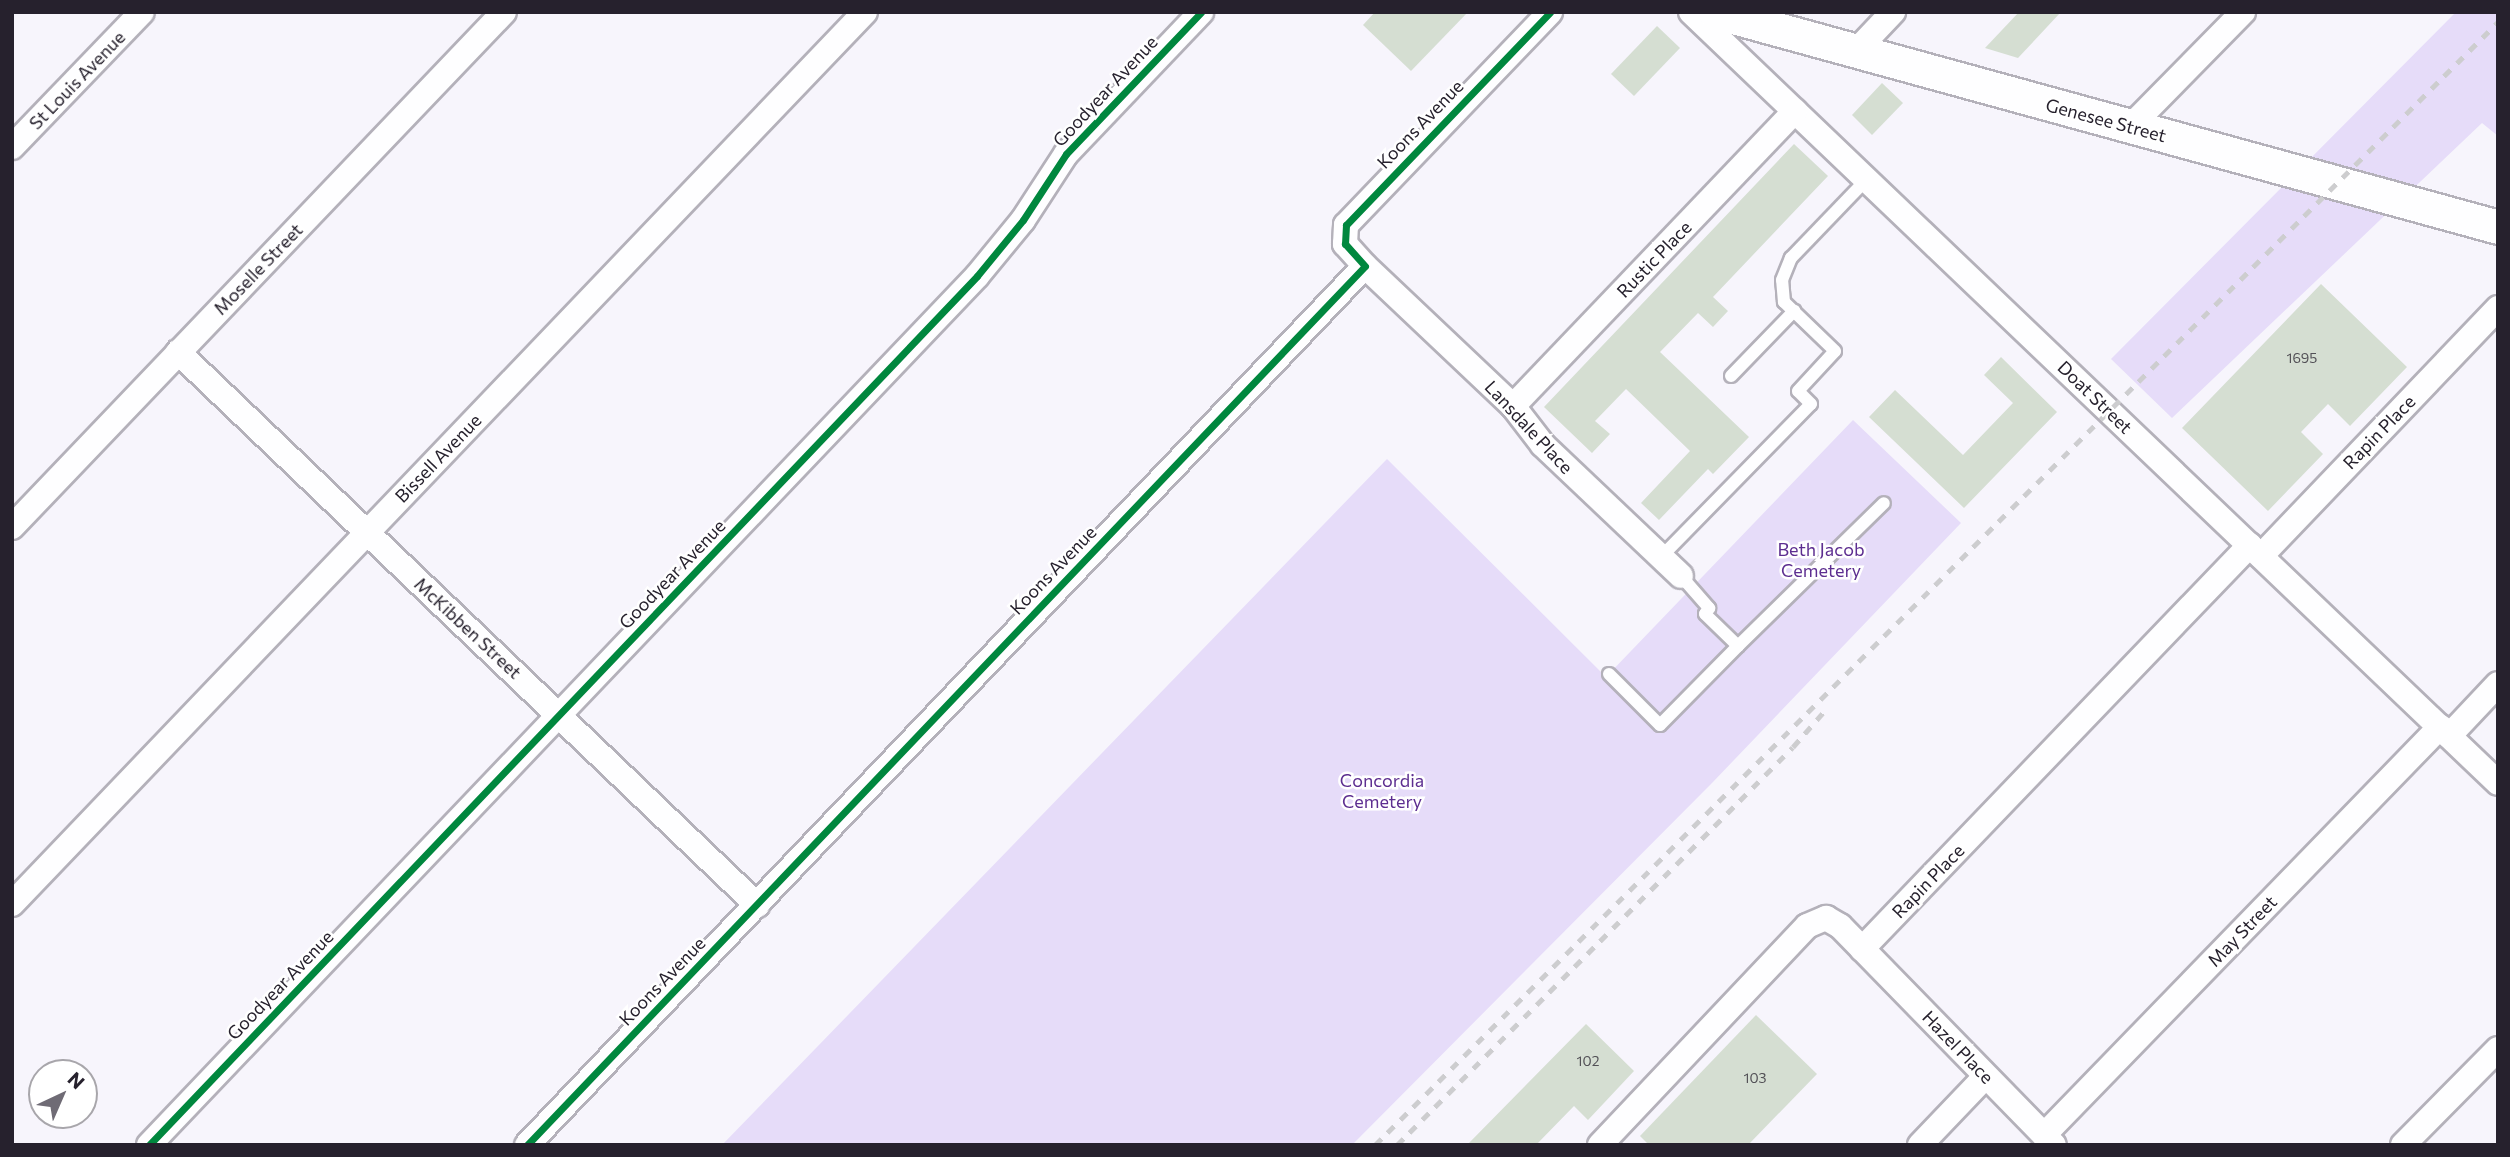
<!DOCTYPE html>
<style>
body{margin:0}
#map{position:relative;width:2510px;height:1157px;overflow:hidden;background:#f7f5fc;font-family:Commissioner,sans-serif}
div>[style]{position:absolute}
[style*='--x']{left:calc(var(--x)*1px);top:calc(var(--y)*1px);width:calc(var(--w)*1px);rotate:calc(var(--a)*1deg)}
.green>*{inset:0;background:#e6dcf9}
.building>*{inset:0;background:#d5ded2}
.roads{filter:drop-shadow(2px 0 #b4b1ba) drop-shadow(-2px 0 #b4b1ba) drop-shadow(0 2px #b4b1ba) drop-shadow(0 -2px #b4b1ba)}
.lane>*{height:12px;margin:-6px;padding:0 6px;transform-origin:6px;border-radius:6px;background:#fefeff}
.street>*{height:24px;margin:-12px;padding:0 12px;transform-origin:12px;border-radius:12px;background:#fefeff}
.secondary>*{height:33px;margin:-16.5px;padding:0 16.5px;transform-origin:16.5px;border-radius:16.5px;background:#fefeff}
.rail>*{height:5px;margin-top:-2.5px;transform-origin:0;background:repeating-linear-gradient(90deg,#cdcdcf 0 9px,transparent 0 18px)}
.cycleway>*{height:7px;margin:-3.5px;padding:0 3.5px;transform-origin:3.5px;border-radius:3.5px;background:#00873e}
span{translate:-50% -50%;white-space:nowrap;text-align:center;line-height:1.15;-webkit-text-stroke:5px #fff;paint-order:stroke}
.number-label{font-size:14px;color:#525056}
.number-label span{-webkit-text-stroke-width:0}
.street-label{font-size:18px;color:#26212d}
.park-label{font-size:18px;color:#5d2e90}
.frame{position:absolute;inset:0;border:14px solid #26212d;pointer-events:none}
.north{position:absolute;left:28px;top:1059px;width:70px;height:70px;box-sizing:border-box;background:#fff;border:2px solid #a8a6ab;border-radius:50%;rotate:44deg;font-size:19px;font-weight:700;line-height:28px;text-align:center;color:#26212d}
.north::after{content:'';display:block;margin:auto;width:24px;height:32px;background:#6f6b75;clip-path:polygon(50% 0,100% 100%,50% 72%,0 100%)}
</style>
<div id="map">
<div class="green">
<div style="clip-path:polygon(2456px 12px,2498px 12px,2498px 136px,2482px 123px,2172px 418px,2111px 359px)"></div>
<div style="clip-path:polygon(1853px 420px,1961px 523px,1712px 783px,1352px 1145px,722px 1145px,1387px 459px,1606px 677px)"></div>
</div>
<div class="building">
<div style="clip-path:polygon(1375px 12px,1468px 12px,1411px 71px,1363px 25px)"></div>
<div style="clip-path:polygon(2019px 12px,2061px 12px,2018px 58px,1985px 48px)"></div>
<div style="clip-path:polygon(1657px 26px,1680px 48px,1634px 96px,1611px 74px)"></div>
<div style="clip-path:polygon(1882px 83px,1903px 103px,1872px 135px,1852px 115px)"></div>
<div style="clip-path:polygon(1794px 144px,1828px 176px,1713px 297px,1728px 311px,1713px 327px,1698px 313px,1660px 352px,1749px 437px,1713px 474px,1708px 469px,1659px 520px,1641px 503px,1690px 451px,1626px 389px,1595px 421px,1610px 434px,1592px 453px,1544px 407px)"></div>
<div style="clip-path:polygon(2321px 284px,2407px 367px,2350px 426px,2328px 404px,2301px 432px,2323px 454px,2268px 511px,2182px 428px)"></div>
<div style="clip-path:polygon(2001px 357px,2057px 412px,1964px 508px,1869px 417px,1895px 390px,1963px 455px,2013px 403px,1984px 375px)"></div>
<div style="clip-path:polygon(1756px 1015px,1817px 1074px,1748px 1145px,1649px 1145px,1640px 1136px)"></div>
<div style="clip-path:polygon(1586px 1024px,1634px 1071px,1604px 1103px,1588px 1120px,1574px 1106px,1536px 1145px,1467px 1145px)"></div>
</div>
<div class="roads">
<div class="lane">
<div style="--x:1731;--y:376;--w:91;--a:-45.9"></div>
<div style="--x:1661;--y:557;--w:214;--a:-45.6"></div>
<div style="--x:1811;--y:404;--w:18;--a:-135"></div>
<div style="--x:1798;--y:391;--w:54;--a:-47.2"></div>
<div style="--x:1835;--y:351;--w:71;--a:-136.1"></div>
<div style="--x:1784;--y:302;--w:22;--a:-95"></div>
<div style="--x:1782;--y:280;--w:24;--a:-68"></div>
<div style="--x:1791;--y:258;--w:110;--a:-46.1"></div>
<div style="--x:1681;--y:576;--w:43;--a:48.8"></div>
<div style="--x:1709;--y:608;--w:7;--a:124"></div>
<div style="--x:1705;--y:614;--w:46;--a:44.1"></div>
<div style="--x:1738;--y:646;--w:204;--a:-44.4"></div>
<div style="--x:1609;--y:674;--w:72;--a:45"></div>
<div style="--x:1660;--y:725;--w:111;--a:-45.4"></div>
</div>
<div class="street">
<div style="--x:1691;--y:12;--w:1116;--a:43.69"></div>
<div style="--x:1856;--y:51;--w:54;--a:-46.5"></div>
<div style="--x:2131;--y:126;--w:160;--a:-45.5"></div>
<div style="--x:12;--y:147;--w:187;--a:-46.1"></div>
<div style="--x:1365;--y:266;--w:204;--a:43.4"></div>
<div style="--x:1513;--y:406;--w:49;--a:52.4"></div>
<div style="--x:1543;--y:445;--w:190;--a:43.5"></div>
<div style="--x:178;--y:352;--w:801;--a:43.68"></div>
<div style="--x:1513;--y:406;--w:408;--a:-46.3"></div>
<div style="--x:12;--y:527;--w:712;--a:-46.31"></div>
<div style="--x:2261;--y:556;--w:343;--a:-46.3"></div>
<div style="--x:2449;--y:736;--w:71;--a:-46.7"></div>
<div style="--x:12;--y:904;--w:1234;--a:-46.28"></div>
<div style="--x:1862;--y:949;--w:560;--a:-46.16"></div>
<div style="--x:2044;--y:1135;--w:569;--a:-45.86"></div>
<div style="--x:149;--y:1145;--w:1200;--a:-46.38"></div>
<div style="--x:977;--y:276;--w:72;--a:-50.6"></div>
<div style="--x:1023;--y:220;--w:79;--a:-56.9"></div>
<div style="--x:1066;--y:154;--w:196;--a:-46.4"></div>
<div style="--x:527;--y:1145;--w:1214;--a:-46.37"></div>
<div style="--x:1365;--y:266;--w:30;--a:-132"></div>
<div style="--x:1345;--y:244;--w:19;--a:-87"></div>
<div style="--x:1346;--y:225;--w:295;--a:-46.2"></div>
<div style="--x:1600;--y:1145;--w:301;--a:-46.6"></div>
<div style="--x:1807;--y:926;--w:21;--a:-23"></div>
<div style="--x:1826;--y:918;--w:16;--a:30"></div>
<div style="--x:1840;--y:926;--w:306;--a:45.7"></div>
<div style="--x:1920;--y:1145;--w:95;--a:-46.3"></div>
<div style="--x:2403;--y:1145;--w:135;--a:-45.3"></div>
</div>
<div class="secondary">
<div style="--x:1715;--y:12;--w:812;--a:15.35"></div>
</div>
</div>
<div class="rail">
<div style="--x:1375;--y:1145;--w:1588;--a:-45"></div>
<div style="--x:1397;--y:1145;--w:561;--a:-45.14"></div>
<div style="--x:1793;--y:747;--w:53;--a:-48.8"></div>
</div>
<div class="cycleway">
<div style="--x:149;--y:1145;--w:1200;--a:-46.38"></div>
<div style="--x:977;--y:276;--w:72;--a:-50.6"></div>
<div style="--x:1023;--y:220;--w:79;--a:-56.9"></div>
<div style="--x:1066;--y:154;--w:196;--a:-46.4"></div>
<div style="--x:527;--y:1145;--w:1214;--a:-46.37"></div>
<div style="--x:1365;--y:266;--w:30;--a:-132"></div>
<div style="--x:1345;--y:244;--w:19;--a:-87"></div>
<div style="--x:1346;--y:225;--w:295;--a:-46.2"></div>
</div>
<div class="number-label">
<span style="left:2302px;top:358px">1695</span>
<span style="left:1588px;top:1061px">102</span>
<span style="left:1755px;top:1078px">103</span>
</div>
<div class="street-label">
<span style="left:77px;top:80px;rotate:-46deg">St Louis Avenue</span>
<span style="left:1105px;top:91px;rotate:-47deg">Goodyear Avenue</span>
<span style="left:2106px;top:120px;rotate:15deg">Genesee Street</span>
<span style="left:1420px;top:124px;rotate:-46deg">Koons Avenue</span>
<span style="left:1654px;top:259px;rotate:-46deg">Rustic Place</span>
<span style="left:258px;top:269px;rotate:-46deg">Moselle Street</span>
<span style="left:2095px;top:397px;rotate:44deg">Doat Street</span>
<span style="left:1529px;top:427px;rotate:47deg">Lansdale Place</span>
<span style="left:2379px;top:432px;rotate:-46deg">Rapin Place</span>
<span style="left:438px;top:458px;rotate:-46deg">Bissell Avenue</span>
<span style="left:1053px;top:570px;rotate:-46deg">Koons Avenue</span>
<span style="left:672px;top:574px;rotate:-46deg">Goodyear Avenue</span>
<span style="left:468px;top:628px;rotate:43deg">McKibben Street</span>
<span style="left:1928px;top:881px;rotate:-46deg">Rapin Place</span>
<span style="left:2242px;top:931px;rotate:-46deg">May Street</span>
<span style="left:662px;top:981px;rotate:-46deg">Koons Avenue</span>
<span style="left:280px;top:985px;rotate:-46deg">Goodyear Avenue</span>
<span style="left:1958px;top:1047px;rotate:46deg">Hazel Place</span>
</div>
<div class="park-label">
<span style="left:1821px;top:560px">Beth Jacob<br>Cemetery</span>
<span style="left:1382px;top:791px">Concordia<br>Cemetery</span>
</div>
<div class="frame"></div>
<div class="north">N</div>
</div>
